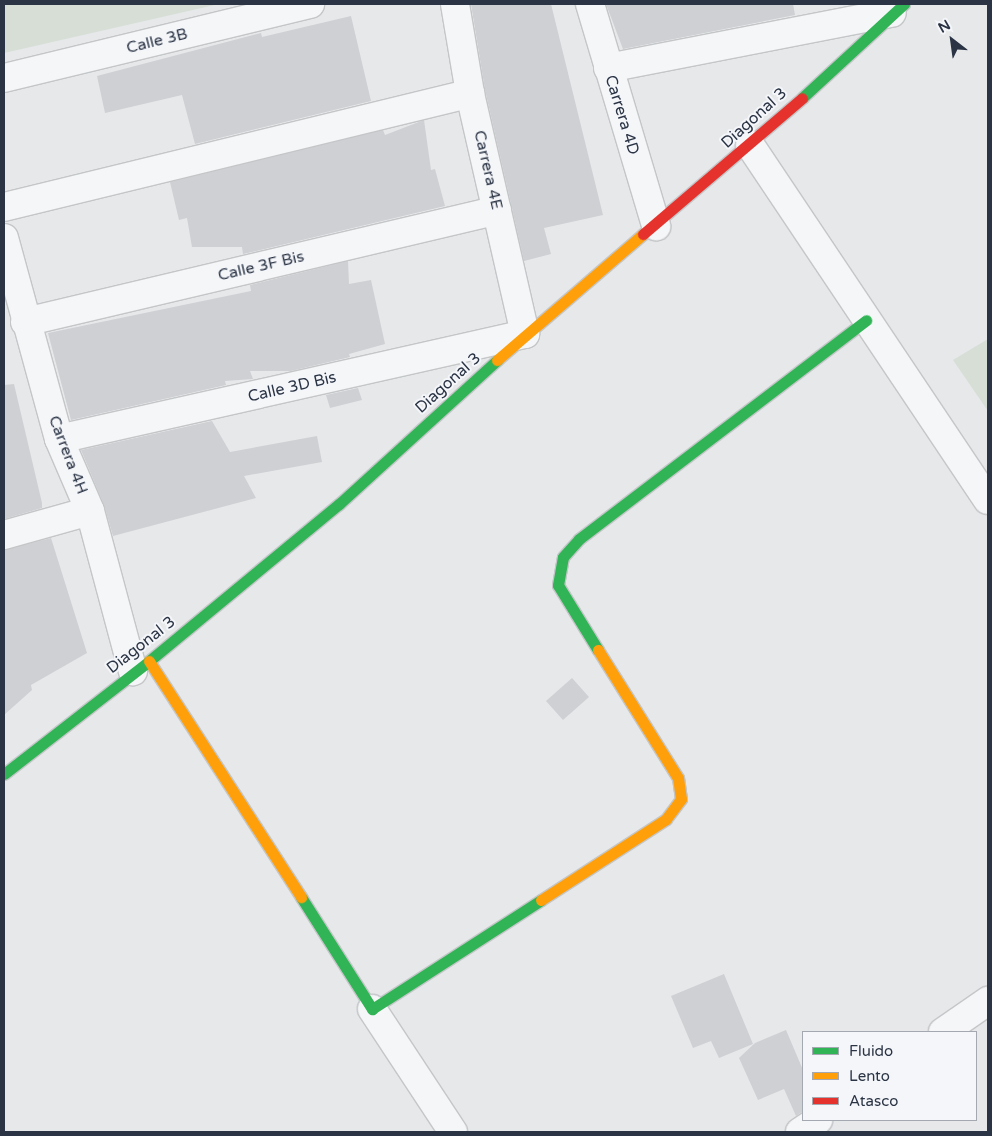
<!DOCTYPE html>
<style>
body{margin:0}
#map{position:relative;width:992px;height:1136px;overflow:hidden;background:#e6e8ea;font-family:"Varela Round",sans-serif}
div>[style]{position:absolute}
[style*='--x']{left:calc(var(--x)*1px);top:calc(var(--y)*1px);width:calc(var(--w)*1px);rotate:calc(var(--a)*1deg)}
.green>*{inset:0;background:#d6ded6}
.building>*{inset:0;background:#ced0d3}
.roads{filter:drop-shadow(1px 0 #c4c6c8) drop-shadow(-1px 0 #c4c6c8) drop-shadow(0 1px #c4c6c8) drop-shadow(0 -1px #c4c6c8)}
.street>*{height:28px;margin:-14px;padding:0 14px;transform-origin:14px;border-radius:14px;background:#f5f6f7}
.fast>*{height:11px;margin:-5.5px;padding:0 5.5px;transform-origin:5.5px;border-radius:5.5px;background:#30b455}
.slow>*{height:11px;margin:-5.5px;padding:0 5.5px;transform-origin:5.5px;border-radius:5.5px;background:#ff9f0a}
.jam>*{height:11px;margin:-5.5px;padding:0 5.5px;transform-origin:5.5px;border-radius:5.5px;background:#e5322d}
span{translate:-50% -50%;white-space:nowrap;text-align:center;line-height:1.15;-webkit-text-stroke:4px #f4f6f9;paint-order:stroke}
.street-label{font-size:16px;color:#2b3445}
.frame{position:absolute;inset:0;border:5px solid #2b3445;pointer-events:none}
.legend{position:absolute;left:802px;top:1031px;width:175px;height:90px;box-sizing:border-box;background:#f4f6f9;border:1px solid #a4a8b1;margin:0;padding:6px 9px;list-style:none;font-size:15px;color:#2b3445}
.legend li{display:flex;align-items:center;gap:10px;height:25px}
.legend b{width:25px;border:1px solid #a4a8b1}
.north{position:absolute;left:927px;top:15px;width:50px;height:50px;-webkit-text-stroke:4px #f4f6f9;paint-order:stroke;rotate:330deg;font-size:14px;font-weight:700;line-height:20px;text-align:center;color:#2b3445}
.north::after{content:'';display:block;margin:auto;width:18px;height:22px;background:#2b3445;clip-path:polygon(50% 0,100% 100%,50% 72%,0 100%)}
</style>
<div id="map">
<div class="green">
<div style="clip-path:polygon(4px 4px,219px 4px,4px 53px)"></div>
<div style="clip-path:polygon(988px 339px,988px 411px,953px 360px)"></div>
</div>
<div class="building">
<div style="clip-path:polygon(471px 4px,551px 4px,603px 215px,544px 228px,551px 254px,524px 261px,485px 90px)"></div>
<div style="clip-path:polygon(606px 4px,793px 4px,795px 15px,623px 49px)"></div>
<div style="clip-path:polygon(351px 16px,371px 101px,195px 144px,182px 95px,105px 113px,97px 76px,261px 33px,262px 37px)"></div>
<div style="clip-path:polygon(424px 120px,431px 170px,435px 169px,445px 206px,243px 254px,242px 247px,192px 247px,187px 218px,179px 220px,170px 182px,383px 130px,385px 135px)"></div>
<div style="clip-path:polygon(348px 261px,349px 284px,371px 280px,385px 344px,349px 354px,350px 357px,291px 371px,250px 371px,253px 379px,225px 381px,226px 385px,71px 420px,48px 333px,251px 291px,250px 285px)"></div>
<div style="clip-path:polygon(14px 384px,42px 503px,42px 508px,4px 519px,4px 385px)"></div>
<div style="clip-path:polygon(358px 388px,362px 400px,330px 408px,326px 395px)"></div>
<div style="clip-path:polygon(212px 421px,230px 452px,317px 436px,322px 462px,244px 476px,256px 498px,113px 536px,104px 505px,81px 450px)"></div>
<div style="clip-path:polygon(51px 538px,87px 653px,31px 685px,32px 690px,4px 715px,4px 550px)"></div>
<div style="clip-path:polygon(572px 678px,589px 697px,563px 720px,546px 701px)"></div>
<div style="clip-path:polygon(724px 974px,753px 1044px,719px 1058px,711px 1041px,693px 1048px,671px 996px)"></div>
<div style="clip-path:polygon(786px 1030px,803px 1070px,803px 1111px,796px 1116px,784px 1089px,758px 1100px,739px 1058px,755px 1043px)"></div>
</div>
<div class="roads">
<div class="street">
<div style="--x:590;--y:4;--w:232;--a:73.4"></div>
<div style="--x:608;--y:68;--w:289;--a:-11"></div>
<div style="--x:4;--y:78;--w:315;--a:-13.6"></div>
<div style="--x:750;--y:145;--w:427;--a:56.2"></div>
<div style="--x:4;--y:207;--w:480;--a:-13.7"></div>
<div style="--x:4;--y:238;--w:208;--a:74.7"></div>
<div style="--x:59;--y:439;--w:78;--a:66.7"></div>
<div style="--x:90;--y:511;--w:166;--a:75"></div>
<div style="--x:25;--y:322;--w:485;--a:-13.3"></div>
<div style="--x:59;--y:439;--w:478;--a:-12.7"></div>
<div style="--x:525;--y:334;--w:247;--a:-102.9"></div>
<div style="--x:470;--y:93;--w:90;--a:-99.6"></div>
<div style="--x:4;--y:535;--w:89;--a:-15.6"></div>
<div style="--x:372;--y:1009;--w:147;--a:56.6"></div>
<div style="--x:943;--y:1032;--w:55;--a:-34.6"></div>
<div style="--x:800;--y:1132;--w:22;--a:-34"></div>
</div>
<div class="fast">
<div style="--x:802;--y:98;--w:139;--a:-42.7"></div>
<div style="--x:598;--y:650;--w:76;--a:-121.6"></div>
<div style="--x:558;--y:585;--w:28;--a:-80"></div>
<div style="--x:563;--y:557;--w:24;--a:-48"></div>
<div style="--x:579;--y:539;--w:361;--a:-37.3"></div>
<div style="--x:4;--y:774;--w:184;--a:-37.9"></div>
<div style="--x:149;--y:661;--w:246;--a:-39.6"></div>
<div style="--x:339;--y:504;--w:214;--a:-42.3"></div>
<div style="--x:301;--y:897;--w:133;--a:57.6"></div>
<div style="--x:372;--y:1009;--w:201;--a:-32.8"></div>
</div>
<div class="slow">
<div style="--x:497;--y:360;--w:193;--a:-40.8"></div>
<div style="--x:149;--y:661;--w:281;--a:57.2"></div>
<div style="--x:541;--y:900;--w:149;--a:-32.9"></div>
<div style="--x:666;--y:819;--w:25;--a:-53"></div>
<div style="--x:681;--y:799;--w:21;--a:-98"></div>
<div style="--x:678;--y:778;--w:151;--a:-122"></div>
</div>
<div class="jam">
<div style="--x:643;--y:234;--w:209;--a:-40.5"></div>
</div>
</div>
<div class="street-label">
<span style="left:157px;top:41px;rotate:-14deg">Calle 3B</span>
<span style="left:622px;top:115px;rotate:73deg">Carrera 4D</span>
<span style="left:754px;top:118px;rotate:-42deg">Diagonal 3</span>
<span style="left:488px;top:170px;rotate:77deg">Carrera 4E</span>
<span style="left:261px;top:266px;rotate:-13deg">Calle 3F Bis</span>
<span style="left:448px;top:383px;rotate:-42deg">Diagonal 3</span>
<span style="left:292px;top:387px;rotate:-13deg">Calle 3D Bis</span>
<span style="left:68px;top:455px;rotate:69deg">Carrera 4H</span>
<span style="left:141px;top:645px;rotate:-38deg">Diagonal 3</span>
</div>
<div class="frame"></div>
<ul class="legend">
<li><b style="height:6px;background:#30b455"></b>Fluido</li>
<li><b style="height:6px;background:#ff9f0a"></b>Lento</li>
<li><b style="height:6px;background:#e5322d"></b>Atasco</li>
</ul>
<div class="north">N</div>
</div>
